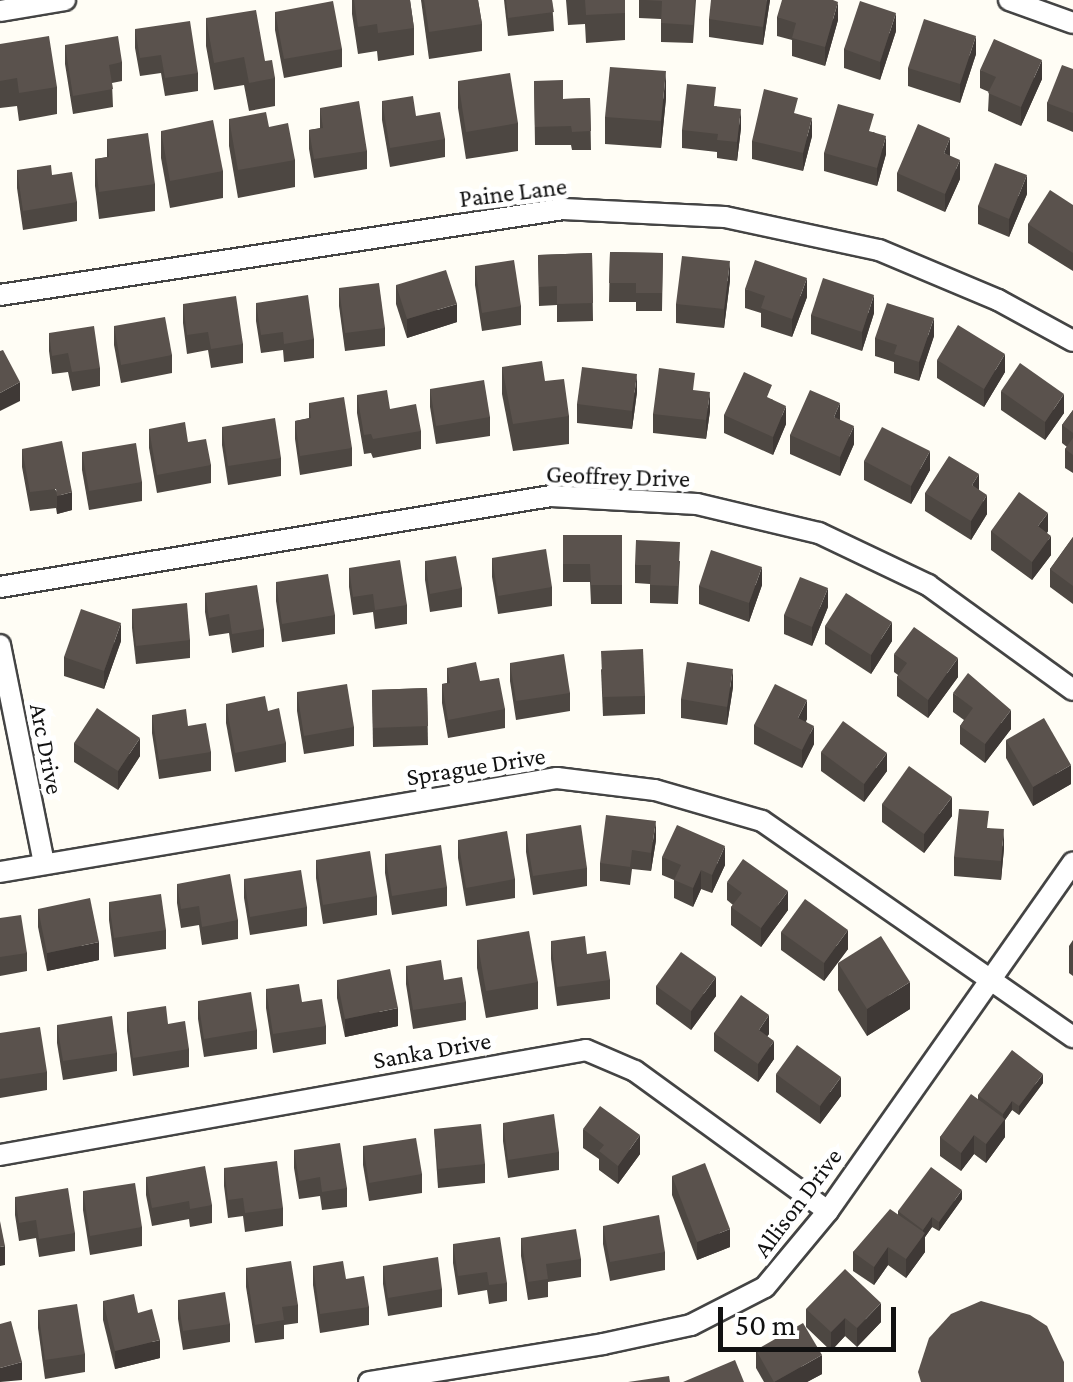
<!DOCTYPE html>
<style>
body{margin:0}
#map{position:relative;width:1073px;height:1382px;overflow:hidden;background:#fffdf5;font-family:"Crimson Pro",serif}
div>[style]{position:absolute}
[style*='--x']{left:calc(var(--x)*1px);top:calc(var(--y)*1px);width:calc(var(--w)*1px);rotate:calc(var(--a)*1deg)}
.roads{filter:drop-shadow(2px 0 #444) drop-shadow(-2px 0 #444) drop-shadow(0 2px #444) drop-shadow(0 -2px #444)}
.minor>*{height:20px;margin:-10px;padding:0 10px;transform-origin:10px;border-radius:10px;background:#fff}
.wall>*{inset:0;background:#4d4742}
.shaded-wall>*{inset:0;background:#3f3936}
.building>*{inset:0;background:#5a524d}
span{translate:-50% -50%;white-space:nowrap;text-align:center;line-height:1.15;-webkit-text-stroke:10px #fff;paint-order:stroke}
.street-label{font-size:25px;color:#111}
.scale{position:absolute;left:718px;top:1307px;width:178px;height:45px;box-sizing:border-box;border:5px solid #111;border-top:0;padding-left:12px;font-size:30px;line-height:35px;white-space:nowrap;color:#111;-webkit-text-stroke:8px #fff;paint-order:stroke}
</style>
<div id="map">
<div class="roads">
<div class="minor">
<div style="--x:1009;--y:0;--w:68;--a:19.8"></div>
<div style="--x:0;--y:11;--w:66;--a:-9.6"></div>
<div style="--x:0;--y:295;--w:570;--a:-8.68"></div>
<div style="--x:563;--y:209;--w:162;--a:2.8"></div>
<div style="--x:725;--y:217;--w:157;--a:12.1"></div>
<div style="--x:879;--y:250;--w:129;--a:22.8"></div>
<div style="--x:998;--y:300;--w:85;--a:28.7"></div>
<div style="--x:0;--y:587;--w:558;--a:-9.38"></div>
<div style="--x:551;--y:496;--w:146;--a:3.1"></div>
<div style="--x:697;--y:504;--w:125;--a:13.4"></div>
<div style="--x:819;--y:533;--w:121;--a:25.5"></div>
<div style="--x:928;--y:585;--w:179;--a:35.9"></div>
<div style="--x:0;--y:645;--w:223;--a:78.6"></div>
<div style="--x:0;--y:872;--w:565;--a:-9.58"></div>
<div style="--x:557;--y:778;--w:99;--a:7"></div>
<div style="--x:655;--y:790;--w:111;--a:16.2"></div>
<div style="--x:762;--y:821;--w:379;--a:34.8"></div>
<div style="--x:0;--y:1155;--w:595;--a:-10.16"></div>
<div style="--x:586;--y:1050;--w:53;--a:23.2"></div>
<div style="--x:635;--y:1071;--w:238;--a:36"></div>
<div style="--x:369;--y:1382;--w:237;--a:-9.2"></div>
<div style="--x:603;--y:1344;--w:90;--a:-12.2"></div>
<div style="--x:691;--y:1325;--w:83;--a:-27.2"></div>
<div style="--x:765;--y:1287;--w:99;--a:-50.3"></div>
<div style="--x:828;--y:1211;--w:426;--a:-54.9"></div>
</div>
</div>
<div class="wall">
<div style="clip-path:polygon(352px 0,410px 0,414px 28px,414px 55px,378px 61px,377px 51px,358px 54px,352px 14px)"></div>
<div style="clip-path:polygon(421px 0,478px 0,482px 24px,482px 51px,429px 59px)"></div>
<div style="clip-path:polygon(504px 0,552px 0,554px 31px,508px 36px)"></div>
<div style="clip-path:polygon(566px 0,625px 0,625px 40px,586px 43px,585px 24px,568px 25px)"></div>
<div style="clip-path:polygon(639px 0,696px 0,693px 43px,661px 42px,661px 19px,639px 18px)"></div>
<div style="clip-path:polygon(770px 0,763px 45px,709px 37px,709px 19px)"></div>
<div style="clip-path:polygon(275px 12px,342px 49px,342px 67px,284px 78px,275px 30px)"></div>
<div style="clip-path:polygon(777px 17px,838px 20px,825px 66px,792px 56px,792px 40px,777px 36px)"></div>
<div style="clip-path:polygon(206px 18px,265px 61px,275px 78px,275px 106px,249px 111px,244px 85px,214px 90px,206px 46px)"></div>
<div style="clip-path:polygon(135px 29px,198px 73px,198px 91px,165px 96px,161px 73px,140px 76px,135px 48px)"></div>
<div style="clip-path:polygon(896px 31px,880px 80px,844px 68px,844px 49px)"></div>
<div style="clip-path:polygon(0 44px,57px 87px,57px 114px,19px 121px,17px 106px,0 108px)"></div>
<div style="clip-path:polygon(65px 45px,122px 62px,122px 81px,112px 83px,113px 107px,73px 114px,65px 64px)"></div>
<div style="clip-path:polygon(976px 54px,960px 103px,908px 86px,908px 68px)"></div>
<div style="clip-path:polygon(1073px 69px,1073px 132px,1047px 121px,1047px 103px)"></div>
<div style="clip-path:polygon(980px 70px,1042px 79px,1021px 126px,988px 111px,989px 92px,980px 88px)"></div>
<div style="clip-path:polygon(458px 81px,518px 123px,518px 151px,466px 159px,458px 108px)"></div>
<div style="clip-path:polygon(534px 81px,563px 99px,590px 98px,591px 150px,572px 150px,571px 145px,535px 145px)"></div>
<div style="clip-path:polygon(666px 98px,661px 148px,605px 144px,605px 117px)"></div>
<div style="clip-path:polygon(382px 101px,416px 116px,445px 139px,445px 157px,390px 167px,382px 120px)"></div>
<div style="clip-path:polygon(716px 106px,741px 128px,737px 161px,717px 158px,717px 152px,682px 148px,682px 130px)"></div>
<div style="clip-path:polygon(320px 108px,367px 151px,367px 169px,314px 178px,309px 149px,309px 130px,320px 128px)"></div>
<div style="clip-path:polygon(229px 119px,269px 127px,295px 160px,295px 187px,238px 198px,229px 146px)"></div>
<div style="clip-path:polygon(161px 131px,223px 171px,223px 198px,170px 208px,161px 158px)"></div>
<div style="clip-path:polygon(874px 132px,886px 154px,877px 186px,824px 171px,824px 153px)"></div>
<div style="clip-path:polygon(812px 136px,803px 171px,752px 159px,752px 141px)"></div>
<div style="clip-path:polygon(107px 139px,155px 184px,155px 211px,99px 219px,95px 186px,95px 159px,107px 157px)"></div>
<div style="clip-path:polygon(950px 156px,960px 179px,945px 212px,897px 191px,897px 173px)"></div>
<div style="clip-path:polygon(17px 170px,52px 175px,77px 202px,77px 221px,23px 230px,17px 188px)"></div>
<div style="clip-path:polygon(1027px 194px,1009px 237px,978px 224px,978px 206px)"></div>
<div style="clip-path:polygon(1073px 205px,1073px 271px,1028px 243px,1028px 224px)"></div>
<div style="clip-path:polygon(610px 252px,663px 253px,662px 311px,636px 311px,636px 302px,609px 302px)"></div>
<div style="clip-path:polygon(592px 253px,593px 321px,557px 322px,557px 305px,539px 306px,538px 255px)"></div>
<div style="clip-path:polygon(475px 266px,521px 306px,521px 325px,482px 331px,475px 285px)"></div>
<div style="clip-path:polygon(730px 280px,724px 328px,676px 323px,676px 304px)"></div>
<div style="clip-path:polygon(396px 285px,457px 322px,407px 338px,396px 304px)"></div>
<div style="clip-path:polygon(339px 288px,385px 328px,385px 346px,345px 351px,339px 306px)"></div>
<div style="clip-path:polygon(745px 289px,807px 297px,792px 337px,761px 327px,761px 313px,745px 308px)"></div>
<div style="clip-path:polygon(256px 303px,314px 339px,314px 358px,284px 362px,283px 350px,261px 353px,256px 321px)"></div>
<div style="clip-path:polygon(183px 304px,243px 344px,243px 363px,211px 368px,208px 350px,187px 354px,183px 323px)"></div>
<div style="clip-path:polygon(874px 313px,862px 351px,811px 334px,811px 315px)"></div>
<div style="clip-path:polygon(114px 326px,172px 355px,172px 373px,121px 383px,114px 345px)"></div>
<div style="clip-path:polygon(49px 333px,100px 368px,100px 386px,72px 391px,68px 372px,52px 374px,49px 351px)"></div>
<div style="clip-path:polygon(934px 336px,919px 381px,894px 373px,894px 362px,875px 356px,875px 338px)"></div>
<div style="clip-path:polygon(937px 360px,1005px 372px,984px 407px,937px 378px)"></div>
<div style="clip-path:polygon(502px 367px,545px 381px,569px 416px,569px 444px,513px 451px,502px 394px)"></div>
<div style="clip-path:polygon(430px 389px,490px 417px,490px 436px,436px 444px,430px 407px)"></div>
<div style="clip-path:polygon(695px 391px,710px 411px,706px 439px,653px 433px,653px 414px)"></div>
<div style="clip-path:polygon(1001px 391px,1064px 413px,1045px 440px,1001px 410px)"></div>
<div style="clip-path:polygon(637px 392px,632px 429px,577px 423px,577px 404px)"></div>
<div style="clip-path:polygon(357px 395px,390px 409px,421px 431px,421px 449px,373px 458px,371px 453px,364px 454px,357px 413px)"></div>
<div style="clip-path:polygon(772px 399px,786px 424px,773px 455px,724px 433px,724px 415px)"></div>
<div style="clip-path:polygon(309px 403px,352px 448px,352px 466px,300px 475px,295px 439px,295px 421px,309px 418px)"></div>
<div style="clip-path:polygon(1073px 410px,1073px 473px,1065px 468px,1065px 449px,1067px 447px,1062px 443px,1062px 425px)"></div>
<div style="clip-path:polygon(840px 420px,854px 444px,840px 476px,790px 454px,790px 435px)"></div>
<div style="clip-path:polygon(222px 427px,281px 458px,281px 476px,228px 485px,222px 445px)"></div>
<div style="clip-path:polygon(149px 429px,188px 442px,211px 465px,211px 483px,157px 493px,149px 448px)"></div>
<div style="clip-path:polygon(22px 449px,72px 510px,57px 514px,56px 508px,30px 511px,22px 467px)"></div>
<div style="clip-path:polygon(82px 452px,142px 482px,142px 501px,89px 510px,82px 470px)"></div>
<div style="clip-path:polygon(864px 461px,930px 470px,911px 504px,864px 480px)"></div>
<div style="clip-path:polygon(979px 490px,987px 514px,971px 540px,925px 511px,925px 493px)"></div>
<div style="clip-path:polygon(991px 531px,1048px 531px,1047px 533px,1051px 555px,1032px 580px,991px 550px)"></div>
<div style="clip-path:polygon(563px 535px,622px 535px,622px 604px,591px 604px,590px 582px,563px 582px)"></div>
<div style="clip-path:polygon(1073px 537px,1073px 604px,1050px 587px,1050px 569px)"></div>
<div style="clip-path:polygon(492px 558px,552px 587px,552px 606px,498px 614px,492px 577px)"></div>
<div style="clip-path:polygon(425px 561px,462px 588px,462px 607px,430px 612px,425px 580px)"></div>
<div style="clip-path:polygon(680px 561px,678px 604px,650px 603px,650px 584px,635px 583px,635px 565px)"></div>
<div style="clip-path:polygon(349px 568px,407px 605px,407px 624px,375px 629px,373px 612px,353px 615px,349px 587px)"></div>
<div style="clip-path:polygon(276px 582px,335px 615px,335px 634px,282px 642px,276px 601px)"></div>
<div style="clip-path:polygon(762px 585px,749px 622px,699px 604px,699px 586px)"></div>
<div style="clip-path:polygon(205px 593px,264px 629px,264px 647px,232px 653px,229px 633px,209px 636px,205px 612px)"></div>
<div style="clip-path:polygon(828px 607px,812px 646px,784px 634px,784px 615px)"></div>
<div style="clip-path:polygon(132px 609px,190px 640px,190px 658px,136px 664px,132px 628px)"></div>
<div style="clip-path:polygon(825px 626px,892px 641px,871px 674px,825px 644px)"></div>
<div style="clip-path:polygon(121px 641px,104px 689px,64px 676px,64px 657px)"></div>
<div style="clip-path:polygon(894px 654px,958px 677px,928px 718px,897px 696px,897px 677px,898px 675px,894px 672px)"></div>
<div style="clip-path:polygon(510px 663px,570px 693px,570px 711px,516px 720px,510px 681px)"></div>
<div style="clip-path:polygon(447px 668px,480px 681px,505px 709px,505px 728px,448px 738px,442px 703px,442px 684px,447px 683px)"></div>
<div style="clip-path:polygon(601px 669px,645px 696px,645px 714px,603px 716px)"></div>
<div style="clip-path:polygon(733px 687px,727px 725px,681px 718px,681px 699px)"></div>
<div style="clip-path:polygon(427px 688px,428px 745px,373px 747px,372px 690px)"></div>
<div style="clip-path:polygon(297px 692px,354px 727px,354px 746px,304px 754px,297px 711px)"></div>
<div style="clip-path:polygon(953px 693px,1011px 729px,985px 763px,960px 744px,960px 726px,964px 720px,953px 712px)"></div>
<div style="clip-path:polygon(226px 704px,268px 711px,286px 743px,286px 762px,235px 772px,226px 723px)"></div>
<div style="clip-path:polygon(152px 715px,188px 726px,211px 752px,211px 771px,159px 779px,152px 733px)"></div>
<div style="clip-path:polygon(807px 719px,806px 721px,814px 744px,802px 768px,754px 744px,754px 725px)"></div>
<div style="clip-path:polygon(1006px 740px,1071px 784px,1033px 806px,1006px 758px)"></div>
<div style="clip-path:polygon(74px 743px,140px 756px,118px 790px,74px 762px)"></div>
<div style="clip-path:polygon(821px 752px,887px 771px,864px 802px,821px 771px)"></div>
<div style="clip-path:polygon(882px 804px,952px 816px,924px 853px,882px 822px)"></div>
<div style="clip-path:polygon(989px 828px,1004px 848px,1001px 880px,954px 876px,954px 857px)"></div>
<div style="clip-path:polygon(526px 834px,587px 868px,587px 886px,533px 895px,526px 852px)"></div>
<div style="clip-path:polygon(458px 840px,515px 879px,515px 898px,466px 906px,458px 858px)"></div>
<div style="clip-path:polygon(656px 840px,651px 871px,632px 869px,630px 885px,600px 881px,600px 863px)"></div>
<div style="clip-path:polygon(385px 854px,447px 887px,447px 906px,392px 915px,385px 873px)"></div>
<div style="clip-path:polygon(662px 857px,725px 865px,712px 893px,701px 889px,693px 907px,674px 898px,674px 880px,662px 875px)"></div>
<div style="clip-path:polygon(316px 860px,377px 896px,377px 915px,323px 924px,316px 878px)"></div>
<div style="clip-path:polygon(244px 879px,307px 907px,307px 926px,250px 935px,244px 898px)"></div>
<div style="clip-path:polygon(727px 882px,788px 910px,761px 947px,731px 925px,731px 907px,733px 905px,727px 900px)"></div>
<div style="clip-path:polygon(177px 884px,238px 920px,238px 939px,202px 945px,199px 925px,181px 928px,177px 903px)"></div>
<div style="clip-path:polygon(109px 902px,166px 930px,166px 949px,114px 957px,109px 920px)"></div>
<div style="clip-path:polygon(38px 909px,99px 960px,47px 971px,38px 927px)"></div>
<div style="clip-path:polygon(0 918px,27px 953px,27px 971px,0 976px)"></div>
<div style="clip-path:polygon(781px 932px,848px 949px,824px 981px,781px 950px)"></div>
<div style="clip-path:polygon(477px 940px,538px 982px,538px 1009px,486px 1018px,477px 968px)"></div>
<div style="clip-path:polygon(1073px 940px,1073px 976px,1069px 973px,1069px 946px)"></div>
<div style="clip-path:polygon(551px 941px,587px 954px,610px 980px,610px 999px,557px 1006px,551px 959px)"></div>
<div style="clip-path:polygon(838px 963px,910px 1009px,867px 1036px,838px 990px)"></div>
<div style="clip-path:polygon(406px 966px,466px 1002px,466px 1020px,413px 1029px,406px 984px)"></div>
<div style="clip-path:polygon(337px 980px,398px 1026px,345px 1037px,337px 998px)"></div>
<div style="clip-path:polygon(656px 986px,716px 996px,691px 1030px,656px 1004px)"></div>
<div style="clip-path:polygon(266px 989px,302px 1002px,326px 1026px,326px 1044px,273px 1053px,266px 1008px)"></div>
<div style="clip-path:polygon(198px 1001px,257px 1030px,257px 1049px,204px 1057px,198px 1019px)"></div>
<div style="clip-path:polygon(127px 1012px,168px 1024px,189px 1049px,189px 1067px,133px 1076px,127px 1031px)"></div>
<div style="clip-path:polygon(57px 1025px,117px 1053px,117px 1071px,63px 1080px,57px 1043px)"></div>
<div style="clip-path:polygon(0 1033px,47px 1072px,47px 1090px,0 1098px)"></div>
<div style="clip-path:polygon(714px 1033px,769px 1034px,767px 1036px,774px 1059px,758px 1082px,714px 1051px)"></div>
<div style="clip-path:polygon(776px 1074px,841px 1096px,820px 1124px,776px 1092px)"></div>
<div style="clip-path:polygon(1043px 1083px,1019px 1115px,1012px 1110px,1005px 1120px,1005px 1137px,986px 1163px,974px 1154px,961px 1171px,940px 1156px,940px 1137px,978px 1099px,978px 1095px)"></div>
<div style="clip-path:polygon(503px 1123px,559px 1152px,559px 1170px,508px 1178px,503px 1141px)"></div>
<div style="clip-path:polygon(434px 1129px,485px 1164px,485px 1183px,438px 1188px)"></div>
<div style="clip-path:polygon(583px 1129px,640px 1154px,618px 1184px,599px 1170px,599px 1159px,583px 1148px)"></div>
<div style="clip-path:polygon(363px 1146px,422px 1174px,422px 1193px,369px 1201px,363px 1165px)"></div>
<div style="clip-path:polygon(294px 1150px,347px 1188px,347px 1207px,322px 1210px,320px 1196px,299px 1199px,294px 1168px)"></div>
<div style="clip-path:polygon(224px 1168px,283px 1208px,283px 1226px,245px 1232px,243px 1216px,228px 1218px,224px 1186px)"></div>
<div style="clip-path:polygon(672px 1176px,730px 1247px,697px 1260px,672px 1195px)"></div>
<div style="clip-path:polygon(146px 1177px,212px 1205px,212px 1223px,190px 1227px,189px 1219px,152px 1226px,146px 1195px)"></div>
<div style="clip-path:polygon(83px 1191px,142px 1227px,142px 1246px,90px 1255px,83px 1210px)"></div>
<div style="clip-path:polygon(15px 1197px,75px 1233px,75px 1251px,39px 1257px,36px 1238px,19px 1241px,15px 1215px)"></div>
<div style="clip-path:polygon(962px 1199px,939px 1231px,932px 1227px,925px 1237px,925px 1252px,906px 1278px,888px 1265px,874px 1285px,853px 1271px,853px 1252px,898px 1215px,898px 1211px)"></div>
<div style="clip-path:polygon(603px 1226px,665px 1252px,665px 1270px,610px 1281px,603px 1244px)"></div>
<div style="clip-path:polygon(521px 1238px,581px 1259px,581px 1277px,548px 1282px,548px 1297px,528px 1300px,521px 1256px)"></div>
<div style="clip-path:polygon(453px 1244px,507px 1283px,507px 1301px,489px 1304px,487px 1290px,458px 1295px,453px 1263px)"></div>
<div style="clip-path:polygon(313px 1266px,346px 1279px,369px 1307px,369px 1325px,320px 1333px,313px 1285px)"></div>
<div style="clip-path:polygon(383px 1266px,442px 1289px,442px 1307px,388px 1316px,383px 1284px)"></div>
<div style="clip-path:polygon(246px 1268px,298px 1305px,298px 1323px,284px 1325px,284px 1339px,255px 1343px,246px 1287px)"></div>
<div style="clip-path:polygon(178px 1300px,230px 1324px,230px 1342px,183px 1350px,178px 1319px)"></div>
<div style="clip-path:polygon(103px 1301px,138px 1313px,160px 1358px,115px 1369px,103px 1320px)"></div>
<div style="clip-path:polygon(806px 1309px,881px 1322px,857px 1347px,845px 1336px,831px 1351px,806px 1327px)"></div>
<div style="clip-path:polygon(38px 1310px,85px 1354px,85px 1372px,45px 1379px,38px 1328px)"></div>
<div style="clip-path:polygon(756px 1350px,822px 1374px,807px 1382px,764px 1382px,756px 1368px)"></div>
</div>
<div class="shaded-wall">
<div style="clip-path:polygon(767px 0,770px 0,763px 45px,763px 27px)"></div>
<div style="clip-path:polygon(838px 2px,838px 20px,825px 66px,825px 47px)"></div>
<div style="clip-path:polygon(896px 13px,896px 31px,880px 80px,880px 62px)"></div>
<div style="clip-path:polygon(976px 36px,976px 54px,960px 103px,960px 84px)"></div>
<div style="clip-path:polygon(1042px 60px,1042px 79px,1021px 126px,1021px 107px)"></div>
<div style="clip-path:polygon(666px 71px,666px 98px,661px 148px,661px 121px)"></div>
<div style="clip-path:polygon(741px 109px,741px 128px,737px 161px,737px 142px)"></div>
<div style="clip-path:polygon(812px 118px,812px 136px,803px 171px,803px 153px)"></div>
<div style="clip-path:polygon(886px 136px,886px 154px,877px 186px,877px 168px)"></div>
<div style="clip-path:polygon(950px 138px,950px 157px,944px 153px)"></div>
<div style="clip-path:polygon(960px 160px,960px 179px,945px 212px,945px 194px)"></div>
<div style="clip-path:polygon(1027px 175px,1027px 194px,1009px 237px,1009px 219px)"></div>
<div style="clip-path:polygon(730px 261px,730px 280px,724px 328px,724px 309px)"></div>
<div style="clip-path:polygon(807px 278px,807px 297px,792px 337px,792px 319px)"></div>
<div style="clip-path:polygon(874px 295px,874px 313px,862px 351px,862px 332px)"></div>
<div style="clip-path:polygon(457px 304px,457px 322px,407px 338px,407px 319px)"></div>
<div style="clip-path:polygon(934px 318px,934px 336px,919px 381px,919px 362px)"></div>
<div style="clip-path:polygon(1005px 354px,1005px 372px,984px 407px,984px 389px)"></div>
<div style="clip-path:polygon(637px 374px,637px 392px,632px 429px,632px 411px)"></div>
<div style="clip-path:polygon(20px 382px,20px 401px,0 411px,0 393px)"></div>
<div style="clip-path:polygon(710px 392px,710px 411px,706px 439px,706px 420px)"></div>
<div style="clip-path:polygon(1064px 394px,1064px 413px,1045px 440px,1045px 422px)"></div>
<div style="clip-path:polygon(840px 403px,840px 422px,834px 417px)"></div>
<div style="clip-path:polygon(786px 406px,786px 424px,773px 455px,773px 437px)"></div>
<div style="clip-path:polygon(854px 426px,854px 444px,840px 476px,840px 457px)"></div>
<div style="clip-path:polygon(930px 451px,930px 470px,911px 504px,911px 486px)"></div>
<div style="clip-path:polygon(979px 474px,979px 493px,972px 485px)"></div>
<div style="clip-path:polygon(72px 492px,72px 510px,57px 514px,57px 496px)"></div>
<div style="clip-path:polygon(987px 495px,987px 514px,971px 540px,971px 521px)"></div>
<div style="clip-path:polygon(1048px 513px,1048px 531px,1038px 545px,1038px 526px)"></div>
<div style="clip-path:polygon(1051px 536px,1051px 555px,1032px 580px,1032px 562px)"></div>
<div style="clip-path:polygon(762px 567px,762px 585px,749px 622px,749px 603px)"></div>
<div style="clip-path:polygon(828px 588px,828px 607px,812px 646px,812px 627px)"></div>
<div style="clip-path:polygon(892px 622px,892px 641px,871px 674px,871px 655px)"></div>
<div style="clip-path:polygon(121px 623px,121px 641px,104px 689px,104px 671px)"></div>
<div style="clip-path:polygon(958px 658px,958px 677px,928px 718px,928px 700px)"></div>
<div style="clip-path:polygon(733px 669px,733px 687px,727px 725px,727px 707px)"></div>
<div style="clip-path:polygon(807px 700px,807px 719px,798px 736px,798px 718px)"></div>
<div style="clip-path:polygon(1011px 710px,1011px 729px,985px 763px,985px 744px)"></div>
<div style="clip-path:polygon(814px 726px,814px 744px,802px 768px,802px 750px)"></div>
<div style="clip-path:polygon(140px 738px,140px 756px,118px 790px,118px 771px)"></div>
<div style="clip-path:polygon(887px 753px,887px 771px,864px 802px,864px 784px)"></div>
<div style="clip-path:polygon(1071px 765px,1071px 784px,1033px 806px,1033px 787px)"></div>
<div style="clip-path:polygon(952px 797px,952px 816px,924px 853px,924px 834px)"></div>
<div style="clip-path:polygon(656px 821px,656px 840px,651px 871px,651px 853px)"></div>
<div style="clip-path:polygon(1004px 829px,1004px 848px,1001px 880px,1001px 861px)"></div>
<div style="clip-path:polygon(725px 846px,725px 865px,712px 893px,712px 875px)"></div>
<div style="clip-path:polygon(701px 870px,701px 889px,693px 907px,693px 888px)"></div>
<div style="clip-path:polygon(788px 891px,788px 910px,761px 947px,761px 928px)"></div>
<div style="clip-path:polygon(848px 930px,848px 949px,824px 981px,824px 963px)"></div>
<div style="clip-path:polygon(99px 942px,99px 960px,47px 971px,47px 953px)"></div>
<div style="clip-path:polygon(716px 977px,716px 996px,691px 1030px,691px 1011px)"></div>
<div style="clip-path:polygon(910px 982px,910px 1009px,867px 1036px,867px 1009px)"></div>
<div style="clip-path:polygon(398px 1008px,398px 1026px,345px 1037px,345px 1019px)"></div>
<div style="clip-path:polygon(769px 1015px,769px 1034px,759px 1048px,759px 1030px)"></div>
<div style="clip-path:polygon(774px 1041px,774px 1059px,758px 1082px,758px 1064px)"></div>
<div style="clip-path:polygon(1043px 1074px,1043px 1083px,1019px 1115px,1019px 1106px)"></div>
<div style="clip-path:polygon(841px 1077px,841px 1096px,820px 1124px,820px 1106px)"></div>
<div style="clip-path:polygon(1012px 1101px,1012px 1110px,1005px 1120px,1005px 1137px,986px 1163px,986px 1144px,1003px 1121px,1003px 1114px)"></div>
<div style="clip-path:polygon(640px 1135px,640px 1154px,618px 1184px,618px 1166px)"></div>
<div style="clip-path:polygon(974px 1135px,974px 1154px,961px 1171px,961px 1153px)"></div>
<div style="clip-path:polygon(962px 1190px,962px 1199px,939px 1231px,939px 1222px)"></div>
<div style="clip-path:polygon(932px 1217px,932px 1227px,925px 1237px,925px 1252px,906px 1278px,906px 1259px,923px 1236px,923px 1230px)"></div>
<div style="clip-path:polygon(730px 1229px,730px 1247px,697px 1260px,697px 1242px)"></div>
<div style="clip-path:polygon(5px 1246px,5px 1265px,0 1266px,0 1247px)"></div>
<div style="clip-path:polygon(888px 1247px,888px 1265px,874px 1285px,874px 1267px)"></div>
<div style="clip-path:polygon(881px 1303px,881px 1322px,857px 1347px,857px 1328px)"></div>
<div style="clip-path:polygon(845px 1318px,845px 1336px,831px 1351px,831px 1332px)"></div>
<div style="clip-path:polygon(160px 1340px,160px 1358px,115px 1369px,115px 1351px)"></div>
<div style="clip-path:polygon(822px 1355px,822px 1374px,807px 1382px,774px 1382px)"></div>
<div style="clip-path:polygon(22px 1362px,22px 1380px,0 1382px,0 1368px)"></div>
</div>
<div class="building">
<div style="clip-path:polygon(354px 0,410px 0,414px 28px,378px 33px,377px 24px,358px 27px)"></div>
<div style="clip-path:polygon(424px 0,478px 0,482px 24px,429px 32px)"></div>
<div style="clip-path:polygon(506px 0,552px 0,554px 12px,508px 18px)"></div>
<div style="clip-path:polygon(585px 0,625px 0,625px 13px,586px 15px)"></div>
<div style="clip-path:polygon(645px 0,695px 0,693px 25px,661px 23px,662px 1px)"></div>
<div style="clip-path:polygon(711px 0,767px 0,763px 27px,709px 19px)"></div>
<div style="clip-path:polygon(782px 0,833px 0,838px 2px,825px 47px,792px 38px,796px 23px,777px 17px)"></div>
<div style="clip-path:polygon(333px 1px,342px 49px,284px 59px,275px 12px)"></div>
<div style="clip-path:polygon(860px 1px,896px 13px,880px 62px,844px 49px)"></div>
<div style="clip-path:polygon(256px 10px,265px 61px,272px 60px,275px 78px,249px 83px,244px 57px,214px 63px,206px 18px)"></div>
<div style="clip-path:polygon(924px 19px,976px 36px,960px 84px,908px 68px)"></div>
<div style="clip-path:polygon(190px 21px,198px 73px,165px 78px,161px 55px,140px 58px,135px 29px)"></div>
<div style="clip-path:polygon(49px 36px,57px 87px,19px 93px,17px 78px,0 81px,0 44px)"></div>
<div style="clip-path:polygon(118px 36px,122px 62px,109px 65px,113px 89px,73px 96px,65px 45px)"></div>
<div style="clip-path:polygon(994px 39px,1042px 60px,1021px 107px,988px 93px,996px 77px,980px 70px)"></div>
<div style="clip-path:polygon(1062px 65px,1073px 69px,1073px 113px,1047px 103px)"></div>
<div style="clip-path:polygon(610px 67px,666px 71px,661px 121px,605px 117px)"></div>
<div style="clip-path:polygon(510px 73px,518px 123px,466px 132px,458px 81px)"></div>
<div style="clip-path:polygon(563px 80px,563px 99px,590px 98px,591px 131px,572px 132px,571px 126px,535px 127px,534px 81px)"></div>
<div style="clip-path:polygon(687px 84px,716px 87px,714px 106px,741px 109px,737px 142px,717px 140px,718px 134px,682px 130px)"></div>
<div style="clip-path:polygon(764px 89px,798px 98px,794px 113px,812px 118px,803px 153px,752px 141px)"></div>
<div style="clip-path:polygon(413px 96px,416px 116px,440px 112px,445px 139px,390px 148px,382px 101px)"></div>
<div style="clip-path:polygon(359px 101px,367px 151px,314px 159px,309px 130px,323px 128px,320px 108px)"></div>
<div style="clip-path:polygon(838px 104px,874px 114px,869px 131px,886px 136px,877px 168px,824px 153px)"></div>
<div style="clip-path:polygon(266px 112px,269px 127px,288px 123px,295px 160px,238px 170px,229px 119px)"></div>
<div style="clip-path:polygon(213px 120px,223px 171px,170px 181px,161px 131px)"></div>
<div style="clip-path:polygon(918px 124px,950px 138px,944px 153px,960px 160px,945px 194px,897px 173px)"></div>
<div style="clip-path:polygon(148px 133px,155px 184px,99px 192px,95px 159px,109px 157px,107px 139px)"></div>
<div style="clip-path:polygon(995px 163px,1027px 175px,1009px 219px,978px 206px)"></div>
<div style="clip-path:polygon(51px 165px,52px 175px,72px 172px,77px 202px,23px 211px,17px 170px)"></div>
<div style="clip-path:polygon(1050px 190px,1073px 205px,1073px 253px,1028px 224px)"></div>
<div style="clip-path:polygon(610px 252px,663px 253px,662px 293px,636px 293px,636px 283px,609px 283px)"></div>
<div style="clip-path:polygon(592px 253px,593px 303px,557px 304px,557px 286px,539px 287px,538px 255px)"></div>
<div style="clip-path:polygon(682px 256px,730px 261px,724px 309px,676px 304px)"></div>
<div style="clip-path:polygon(514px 260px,521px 306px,482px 313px,475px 266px)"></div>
<div style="clip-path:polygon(755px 260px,807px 278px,792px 319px,761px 308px,765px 296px,745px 289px)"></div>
<div style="clip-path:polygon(446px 270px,457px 304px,407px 319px,396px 285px)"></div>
<div style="clip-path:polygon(823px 278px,874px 295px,862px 332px,811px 315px)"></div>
<div style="clip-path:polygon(379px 283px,385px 328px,345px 333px,339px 288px)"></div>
<div style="clip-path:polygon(308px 295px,314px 339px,284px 344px,283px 332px,261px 335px,256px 303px)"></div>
<div style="clip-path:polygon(236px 296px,243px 344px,211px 349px,208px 332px,187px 335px,183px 304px)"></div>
<div style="clip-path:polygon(887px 303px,934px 318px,919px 362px,894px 354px,897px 345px,875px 338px)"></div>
<div style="clip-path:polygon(165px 317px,172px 355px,121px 365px,114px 326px)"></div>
<div style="clip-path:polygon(958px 325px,1005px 354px,984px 389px,937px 360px)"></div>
<div style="clip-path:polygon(94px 326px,100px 368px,72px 372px,68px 353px,52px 356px,49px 333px)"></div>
<div style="clip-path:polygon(3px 350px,20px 382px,0 393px,0 351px)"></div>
<div style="clip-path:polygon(542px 361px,545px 381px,564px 379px,569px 416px,513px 424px,502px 367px)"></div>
<div style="clip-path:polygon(1020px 363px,1064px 394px,1045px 422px,1001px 391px)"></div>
<div style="clip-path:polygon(582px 367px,637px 374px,632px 411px,577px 404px)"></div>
<div style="clip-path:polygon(659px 368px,695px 373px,693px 390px,710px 392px,706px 420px,653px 414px)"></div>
<div style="clip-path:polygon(744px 372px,772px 385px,767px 397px,786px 406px,773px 437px,724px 415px)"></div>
<div style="clip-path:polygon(484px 380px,490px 417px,436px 426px,430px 389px)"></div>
<div style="clip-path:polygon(387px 390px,390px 409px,416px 404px,421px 431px,373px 439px,371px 434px,364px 435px,357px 395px)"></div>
<div style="clip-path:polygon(810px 390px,840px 403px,834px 417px,854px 426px,840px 457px,790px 435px)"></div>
<div style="clip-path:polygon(344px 397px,352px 448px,300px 456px,295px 421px,311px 418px,309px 403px)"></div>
<div style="clip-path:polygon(1073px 410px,1073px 433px,1062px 425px)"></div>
<div style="clip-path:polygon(275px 418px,281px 458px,228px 466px,222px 427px)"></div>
<div style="clip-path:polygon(185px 422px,188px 442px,206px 439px,211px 465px,157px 475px,149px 429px)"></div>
<div style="clip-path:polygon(882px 427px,930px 451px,911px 486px,864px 461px)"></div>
<div style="clip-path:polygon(1073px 438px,1073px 455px,1065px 449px)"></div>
<div style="clip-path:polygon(62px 441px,72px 492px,57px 496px,56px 489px,30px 492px,22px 449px)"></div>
<div style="clip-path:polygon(136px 443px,142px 482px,89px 491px,82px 452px)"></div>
<div style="clip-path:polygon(949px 456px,979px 474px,972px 485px,987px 495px,971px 521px,925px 493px)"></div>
<div style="clip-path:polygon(1019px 492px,1048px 513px,1038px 526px,1051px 536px,1032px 562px,991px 531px)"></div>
<div style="clip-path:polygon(563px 535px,622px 535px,622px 585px,591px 585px,590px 564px,563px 564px)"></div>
<div style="clip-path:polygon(1073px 537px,1073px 586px,1050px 569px)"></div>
<div style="clip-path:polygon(636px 540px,680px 542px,678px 586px,650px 585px,651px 565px,635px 565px)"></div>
<div style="clip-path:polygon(546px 549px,552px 587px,498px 596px,492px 558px)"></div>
<div style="clip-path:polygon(711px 550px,762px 567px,749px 603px,699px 586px)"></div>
<div style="clip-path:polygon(456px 556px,462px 588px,430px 594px,425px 561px)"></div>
<div style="clip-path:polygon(400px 560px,407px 605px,375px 610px,373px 594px,353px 597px,349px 568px)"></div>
<div style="clip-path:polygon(328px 574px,335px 615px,282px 624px,276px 582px)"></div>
<div style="clip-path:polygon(800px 577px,828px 588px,812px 627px,784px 615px)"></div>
<div style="clip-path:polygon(257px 585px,264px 629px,232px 634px,229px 614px,209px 618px,205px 593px)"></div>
<div style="clip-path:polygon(846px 593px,892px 622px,871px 655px,825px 626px)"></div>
<div style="clip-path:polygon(187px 603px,190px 640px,136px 646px,132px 609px)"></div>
<div style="clip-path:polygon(81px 609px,121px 623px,104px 671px,64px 657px)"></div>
<div style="clip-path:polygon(914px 627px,958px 658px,928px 700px,897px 677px,907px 663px,894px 654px)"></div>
<div style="clip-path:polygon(643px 649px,645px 696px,603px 697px,601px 651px)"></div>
<div style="clip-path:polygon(564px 654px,570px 693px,516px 701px,510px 663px)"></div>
<div style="clip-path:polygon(476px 662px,480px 681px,499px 678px,505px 709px,448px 720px,442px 684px,450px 683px,447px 668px)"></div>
<div style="clip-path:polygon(687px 662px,733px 669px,727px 707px,681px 699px)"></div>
<div style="clip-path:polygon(968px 673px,1011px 710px,985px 744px,960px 726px,973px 708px,953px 693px)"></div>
<div style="clip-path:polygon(347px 684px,354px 727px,304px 736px,297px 692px)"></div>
<div style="clip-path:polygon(775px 684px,807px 700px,798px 718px,814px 726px,802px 750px,754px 725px)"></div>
<div style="clip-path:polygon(427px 688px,428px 726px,373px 728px,372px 690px)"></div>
<div style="clip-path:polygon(265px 696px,268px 711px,279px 708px,286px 743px,235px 753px,226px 704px)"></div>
<div style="clip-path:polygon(97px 708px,140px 738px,118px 771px,74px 743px)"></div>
<div style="clip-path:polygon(186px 709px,188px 726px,206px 723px,211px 752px,159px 760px,152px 715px)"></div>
<div style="clip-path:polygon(1044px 718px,1071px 765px,1033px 787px,1006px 740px)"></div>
<div style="clip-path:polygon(843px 721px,887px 753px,864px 784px,821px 752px)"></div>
<div style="clip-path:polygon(909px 766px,952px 797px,924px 834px,882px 804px)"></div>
<div style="clip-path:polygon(959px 809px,989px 811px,987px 828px,1004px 829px,1001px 861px,954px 857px)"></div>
<div style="clip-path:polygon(606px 815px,656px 821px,651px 853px,632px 850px,630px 867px,600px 863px)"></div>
<div style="clip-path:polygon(581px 825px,587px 868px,533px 876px,526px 834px)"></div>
<div style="clip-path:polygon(677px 825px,725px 846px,712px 875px,701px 870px,693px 888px,674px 880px,681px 865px,662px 857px)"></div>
<div style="clip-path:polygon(507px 831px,515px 879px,466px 888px,458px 840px)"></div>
<div style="clip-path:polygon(441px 845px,447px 887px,392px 896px,385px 854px)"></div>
<div style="clip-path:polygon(370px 851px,377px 896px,323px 905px,316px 860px)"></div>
<div style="clip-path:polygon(743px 859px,788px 891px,761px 928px,731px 907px,742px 893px,727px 882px)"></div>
<div style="clip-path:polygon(301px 870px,307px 907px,250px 917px,244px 879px)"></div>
<div style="clip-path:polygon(230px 874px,238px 920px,202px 927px,199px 906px,181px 909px,177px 884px)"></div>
<div style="clip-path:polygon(161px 894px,166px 930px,114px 938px,109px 902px)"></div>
<div style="clip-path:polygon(90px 898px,99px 942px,47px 953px,38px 909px)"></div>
<div style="clip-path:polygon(805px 899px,848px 930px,824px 963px,781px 932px)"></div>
<div style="clip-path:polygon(21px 915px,27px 953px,0 957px,0 918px)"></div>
<div style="clip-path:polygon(529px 931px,538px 982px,486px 991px,477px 940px)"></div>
<div style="clip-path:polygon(585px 936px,587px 954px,606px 951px,610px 980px,557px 987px,551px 941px)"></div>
<div style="clip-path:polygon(881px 936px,910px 982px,867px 1009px,838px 963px)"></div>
<div style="clip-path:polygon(681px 952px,716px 977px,691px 1011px,656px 986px)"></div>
<div style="clip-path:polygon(441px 960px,444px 980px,462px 977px,466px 1002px,413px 1010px,406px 966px)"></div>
<div style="clip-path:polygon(390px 969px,398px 1008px,345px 1019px,337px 980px)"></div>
<div style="clip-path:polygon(299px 984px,302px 1002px,322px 999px,326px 1026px,273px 1034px,266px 989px)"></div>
<div style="clip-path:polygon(251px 992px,257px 1030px,204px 1039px,198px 1001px)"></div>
<div style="clip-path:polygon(741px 995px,769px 1015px,759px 1030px,774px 1041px,758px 1064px,714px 1033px)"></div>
<div style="clip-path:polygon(166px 1006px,168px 1024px,185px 1021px,189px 1049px,133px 1058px,127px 1012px)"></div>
<div style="clip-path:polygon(112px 1016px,117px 1053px,63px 1061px,57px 1025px)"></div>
<div style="clip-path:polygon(40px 1027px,47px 1072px,0 1079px,0 1033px)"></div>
<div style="clip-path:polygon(797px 1045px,841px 1077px,820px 1106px,776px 1074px)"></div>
<div style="clip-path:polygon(1012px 1050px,1043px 1074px,1019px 1106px,1012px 1101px,1003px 1114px,978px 1095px)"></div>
<div style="clip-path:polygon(971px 1094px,1005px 1119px,986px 1144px,974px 1135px,961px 1153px,940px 1137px)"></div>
<div style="clip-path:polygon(600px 1106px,640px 1135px,618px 1166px,599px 1151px,604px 1145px,583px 1129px)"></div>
<div style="clip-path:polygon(554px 1114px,559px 1152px,508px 1160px,503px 1123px)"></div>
<div style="clip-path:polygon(481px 1124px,485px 1164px,438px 1169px,434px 1129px)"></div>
<div style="clip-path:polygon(416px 1138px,422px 1174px,369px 1183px,363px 1146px)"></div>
<div style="clip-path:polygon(340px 1143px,347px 1188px,322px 1192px,320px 1177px,299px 1181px,294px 1150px)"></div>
<div style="clip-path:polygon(277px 1161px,283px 1208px,245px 1213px,243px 1198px,228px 1200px,224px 1168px)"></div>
<div style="clip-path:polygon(705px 1163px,730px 1229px,697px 1242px,672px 1176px)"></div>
<div style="clip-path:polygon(205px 1166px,212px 1205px,190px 1209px,189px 1201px,152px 1208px,146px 1177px)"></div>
<div style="clip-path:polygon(931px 1167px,962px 1190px,939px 1222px,932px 1217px,923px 1230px,898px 1211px)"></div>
<div style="clip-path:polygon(135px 1183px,142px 1227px,90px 1236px,83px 1191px)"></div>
<div style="clip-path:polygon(68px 1188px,75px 1233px,39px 1239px,36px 1220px,19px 1223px,15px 1197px)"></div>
<div style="clip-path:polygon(890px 1209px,925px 1233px,906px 1259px,888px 1247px,874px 1267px,853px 1252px)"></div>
<div style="clip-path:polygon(659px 1215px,665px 1252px,610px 1262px,603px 1226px)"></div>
<div style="clip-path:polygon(0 1221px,5px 1246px,0 1247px)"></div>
<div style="clip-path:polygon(576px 1229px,581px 1259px,546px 1264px,548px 1279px,528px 1282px,521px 1238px)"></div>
<div style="clip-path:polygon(500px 1237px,507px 1283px,489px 1285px,487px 1272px,458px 1276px,453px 1244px)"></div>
<div style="clip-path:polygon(438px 1257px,442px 1289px,388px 1298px,383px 1266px)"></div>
<div style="clip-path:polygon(291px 1261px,298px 1305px,282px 1307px,284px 1320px,255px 1325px,246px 1268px)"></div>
<div style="clip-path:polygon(343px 1261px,346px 1279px,364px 1276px,369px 1307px,320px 1314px,313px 1266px)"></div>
<div style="clip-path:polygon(845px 1269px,881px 1303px,857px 1328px,845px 1318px,831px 1332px,806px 1309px)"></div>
<div style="clip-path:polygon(225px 1292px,230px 1324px,183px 1331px,178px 1300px)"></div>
<div style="clip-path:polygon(134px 1294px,138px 1313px,152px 1309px,160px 1340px,115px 1351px,103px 1301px)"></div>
<div style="clip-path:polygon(981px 1301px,1030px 1315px,1047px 1326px,1064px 1362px,1064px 1382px,921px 1382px,918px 1372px,929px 1338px,951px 1314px)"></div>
<div style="clip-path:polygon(77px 1304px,85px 1354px,45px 1360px,38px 1310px)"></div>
<div style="clip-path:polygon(11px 1321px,22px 1362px,0 1368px,0 1324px)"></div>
<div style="clip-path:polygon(803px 1323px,822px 1355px,774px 1382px,756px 1350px)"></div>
<div style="clip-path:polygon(735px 1360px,744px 1382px,683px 1382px)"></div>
<div style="clip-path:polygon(669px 1376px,670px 1382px,628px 1382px)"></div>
</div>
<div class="street-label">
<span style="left:513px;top:193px;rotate:-7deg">Paine Lane</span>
<span style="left:618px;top:477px;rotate:2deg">Geoffrey Drive</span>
<span style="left:46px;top:749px;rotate:79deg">Arc Drive</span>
<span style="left:476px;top:767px;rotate:-9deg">Sprague Drive</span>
<span style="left:432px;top:1051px;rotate:-10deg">Sanka Drive</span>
<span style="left:798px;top:1203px;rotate:-53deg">Allison Drive</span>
</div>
<div class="scale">50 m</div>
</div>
